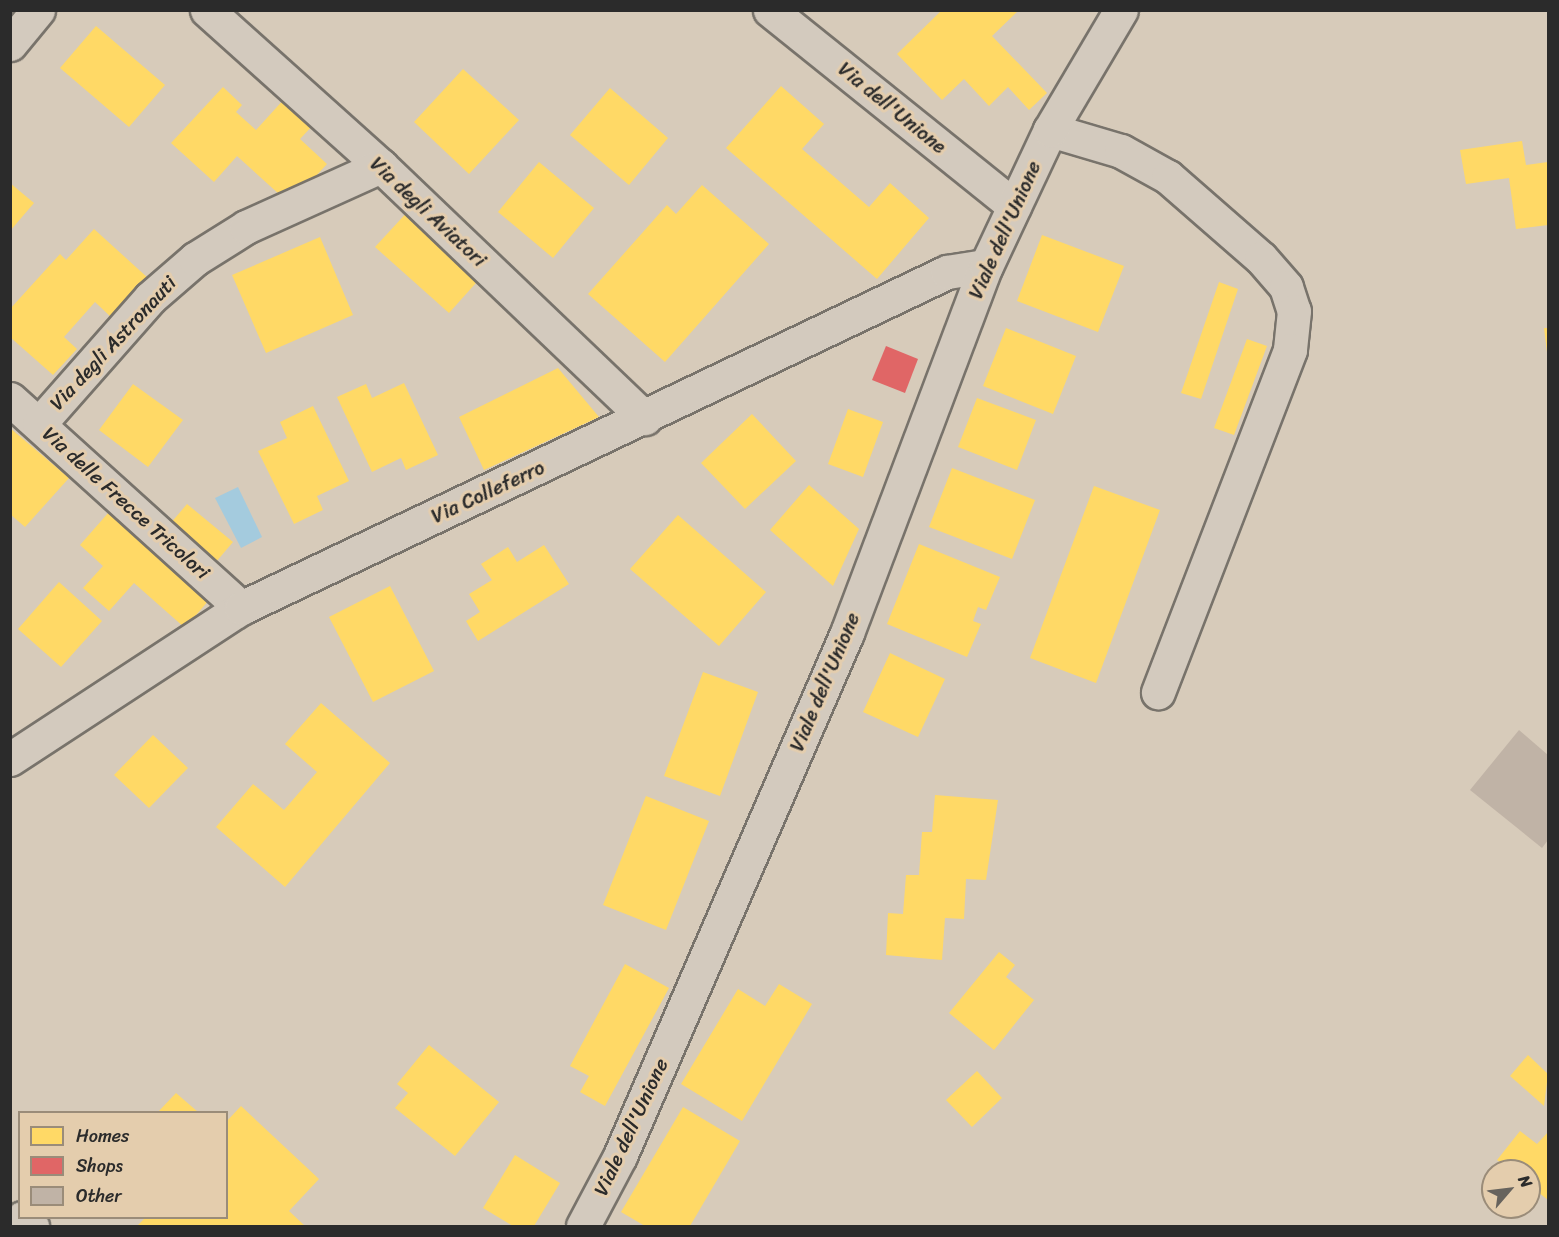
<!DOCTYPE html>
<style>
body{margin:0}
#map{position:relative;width:1559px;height:1237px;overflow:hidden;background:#d7cbba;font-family:Sriracha,sans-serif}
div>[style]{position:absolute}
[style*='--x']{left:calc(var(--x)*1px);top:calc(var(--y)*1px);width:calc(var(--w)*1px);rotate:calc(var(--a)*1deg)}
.water>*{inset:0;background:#a4cbde}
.homes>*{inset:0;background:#ffd966}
.shops>*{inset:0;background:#e06666}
.building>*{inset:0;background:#c0b3a6}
.roads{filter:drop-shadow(2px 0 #78736b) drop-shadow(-2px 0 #78736b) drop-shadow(0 2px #78736b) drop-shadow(0 -2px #78736b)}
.street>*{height:33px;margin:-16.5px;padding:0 16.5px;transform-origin:16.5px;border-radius:16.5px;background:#d3cabe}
.secondary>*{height:33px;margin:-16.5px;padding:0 16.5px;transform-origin:16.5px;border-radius:16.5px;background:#d3cabe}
span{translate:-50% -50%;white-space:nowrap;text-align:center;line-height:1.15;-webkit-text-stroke:6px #e4cdad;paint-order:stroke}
.street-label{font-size:20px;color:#2b2b2b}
.frame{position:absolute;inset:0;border:12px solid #2b2b2b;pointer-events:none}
.legend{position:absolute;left:18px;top:1111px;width:210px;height:108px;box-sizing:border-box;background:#e4cdad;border:2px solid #9a8c79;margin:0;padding:8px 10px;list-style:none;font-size:18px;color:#2b2b2b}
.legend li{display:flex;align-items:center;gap:12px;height:30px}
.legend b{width:30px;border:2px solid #9a8c79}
.north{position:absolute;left:1481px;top:1159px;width:60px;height:60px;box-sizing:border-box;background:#e4cdad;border:2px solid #9a8c79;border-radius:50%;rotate:62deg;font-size:16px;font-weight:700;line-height:24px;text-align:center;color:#2b2b2b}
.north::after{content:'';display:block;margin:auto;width:21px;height:27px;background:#67635d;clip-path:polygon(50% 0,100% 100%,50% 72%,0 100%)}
</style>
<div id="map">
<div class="water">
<div style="clip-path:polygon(238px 487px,262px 537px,241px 548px,215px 498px)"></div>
</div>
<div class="homes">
<div style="clip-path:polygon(942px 10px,1019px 10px,992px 36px,1047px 93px,1029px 110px,1008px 87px,989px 106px,964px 79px,942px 100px,897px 54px)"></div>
<div style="clip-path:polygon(96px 26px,165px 85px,129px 127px,60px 68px)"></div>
<div style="clip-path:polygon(463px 69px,519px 120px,469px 174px,414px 122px)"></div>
<div style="clip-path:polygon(781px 86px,824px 124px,802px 149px,869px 207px,890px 183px,929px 218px,877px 279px,726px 148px)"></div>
<div style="clip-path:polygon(223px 87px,242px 105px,236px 112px,256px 130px,286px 97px,315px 123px,300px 139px,327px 164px,290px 204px,237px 156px,214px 182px,171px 143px)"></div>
<div style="clip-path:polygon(610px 88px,668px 138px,629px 185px,570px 135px)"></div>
<div style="clip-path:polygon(1522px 141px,1526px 165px,1548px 162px,1548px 225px,1516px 229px,1509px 178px,1466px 184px,1460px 150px)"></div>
<div style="clip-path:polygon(539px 162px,594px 208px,553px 258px,498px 212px)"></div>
<div style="clip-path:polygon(10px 183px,34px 203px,10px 231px)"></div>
<div style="clip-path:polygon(702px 185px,769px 244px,665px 362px,588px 294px,667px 205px,676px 214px)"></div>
<div style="clip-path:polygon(411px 208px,484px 274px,449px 313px,375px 247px)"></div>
<div style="clip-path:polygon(94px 229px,148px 278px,112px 318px,95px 302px,64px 337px,77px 349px,53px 375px,10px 337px,10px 309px,60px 254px,66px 260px)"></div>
<div style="clip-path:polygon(1042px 235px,1124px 266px,1098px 332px,1017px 301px)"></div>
<div style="clip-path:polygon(320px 237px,353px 315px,266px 353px,232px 275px)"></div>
<div style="clip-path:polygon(1219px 282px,1238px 289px,1201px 399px,1181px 393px)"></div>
<div style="clip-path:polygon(1006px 328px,1076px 356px,1053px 414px,983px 386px)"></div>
<div style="clip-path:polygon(1544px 328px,1548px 328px,1548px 352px,1547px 352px)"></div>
<div style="clip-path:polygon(1247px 339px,1267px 346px,1234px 435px,1214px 428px)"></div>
<div style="clip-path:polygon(558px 368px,599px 417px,484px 470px,459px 417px)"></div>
<div style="clip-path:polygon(404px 383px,438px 455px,406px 470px,401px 458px,372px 472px,337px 397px,366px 384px,372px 398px)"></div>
<div style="clip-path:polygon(133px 384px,183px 420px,148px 467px,99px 430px)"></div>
<div style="clip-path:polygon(977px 398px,1036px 420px,1017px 470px,958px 447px)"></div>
<div style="clip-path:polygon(313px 406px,349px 481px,317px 496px,323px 510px,294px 524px,258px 451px,287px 438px,280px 422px)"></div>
<div style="clip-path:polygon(848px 409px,883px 422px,863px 477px,828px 464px)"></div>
<div style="clip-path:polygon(752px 414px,796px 461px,745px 509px,701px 463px)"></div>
<div style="clip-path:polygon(10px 428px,69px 478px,25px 527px,10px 514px)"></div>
<div style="clip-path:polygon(952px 468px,1035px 500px,1012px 559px,929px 527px)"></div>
<div style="clip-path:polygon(809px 485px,859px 529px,833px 586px,770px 530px)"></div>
<div style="clip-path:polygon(1094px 486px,1160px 510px,1096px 683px,1030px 658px)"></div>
<div style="clip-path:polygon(187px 504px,233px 542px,216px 562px,170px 524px)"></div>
<div style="clip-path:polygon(109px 512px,209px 600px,185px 628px,134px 583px,109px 611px,83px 588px,103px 566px,80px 545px)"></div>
<div style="clip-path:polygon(678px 515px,766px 592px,719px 646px,630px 569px)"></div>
<div style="clip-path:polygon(919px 544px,1000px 577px,986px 610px,978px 607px,973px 621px,981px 624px,967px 657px,887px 624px)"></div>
<div style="clip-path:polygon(544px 545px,569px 584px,478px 641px,466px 621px,480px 612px,469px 594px,492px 580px,481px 564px,508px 547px,517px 562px)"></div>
<div style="clip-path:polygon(59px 582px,102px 621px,61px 667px,18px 629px)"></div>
<div style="clip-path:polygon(390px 586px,434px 671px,373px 702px,329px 617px)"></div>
<div style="clip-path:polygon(890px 653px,945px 679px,918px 737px,863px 712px)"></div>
<div style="clip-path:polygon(703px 672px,758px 692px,720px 796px,664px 776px)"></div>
<div style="clip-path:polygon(321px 703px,390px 763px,285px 887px,216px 827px,253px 784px,284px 810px,317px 772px,285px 744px)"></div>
<div style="clip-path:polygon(153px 735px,188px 768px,149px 808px,114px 775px)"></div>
<div style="clip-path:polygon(935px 795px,998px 800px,986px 880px,966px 879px,964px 919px,945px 918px,942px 960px,886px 955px,888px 913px,903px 914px,906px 875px,919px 875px,922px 832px,932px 832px)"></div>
<div style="clip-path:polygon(646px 796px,709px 821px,666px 930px,603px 905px)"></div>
<div style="clip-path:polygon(999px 952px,1015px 965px,1006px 977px,1034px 1000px,994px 1050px,949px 1013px)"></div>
<div style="clip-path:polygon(625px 964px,669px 988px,605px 1106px,580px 1092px,589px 1076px,570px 1066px)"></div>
<div style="clip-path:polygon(779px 984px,812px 1004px,742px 1121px,681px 1084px,738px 989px,765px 1006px)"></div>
<div style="clip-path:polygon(429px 1045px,499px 1102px,455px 1156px,395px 1108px,408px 1093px,397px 1084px)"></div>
<div style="clip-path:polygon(1528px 1055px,1548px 1074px,1544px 1106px,1510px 1076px)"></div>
<div style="clip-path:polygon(977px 1071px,1002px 1098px,972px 1127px,946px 1100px)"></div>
<div style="clip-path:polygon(176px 1093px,198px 1112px,158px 1112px)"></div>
<div style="clip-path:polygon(241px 1106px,319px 1179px,289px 1211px,305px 1226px,137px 1226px,145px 1218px,226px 1218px,226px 1122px)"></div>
<div style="clip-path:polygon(683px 1107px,740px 1141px,690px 1226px,645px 1226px,621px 1212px)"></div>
<div style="clip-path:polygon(1520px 1131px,1537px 1144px,1548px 1132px,1548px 1200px,1529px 1185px,1529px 1171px,1512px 1171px,1497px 1160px)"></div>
<div style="clip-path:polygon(515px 1155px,560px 1183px,534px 1226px,513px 1226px,483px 1208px)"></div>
</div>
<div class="shops">
<div style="clip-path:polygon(886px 346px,918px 359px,905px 393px,872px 380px)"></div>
</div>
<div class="building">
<div style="clip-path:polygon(1519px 730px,1548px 755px,1548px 840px,1542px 848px,1470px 790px)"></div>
</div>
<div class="roads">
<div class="street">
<div style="--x:207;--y:10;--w:234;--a:41.9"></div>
<div style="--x:381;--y:166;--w:365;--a:43.7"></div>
<div style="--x:770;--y:10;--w:313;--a:38.8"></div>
<div style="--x:10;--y:44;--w:44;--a:-50.5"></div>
<div style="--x:1050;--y:130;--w:74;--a:16.5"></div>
<div style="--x:1121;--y:151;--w:54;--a:29"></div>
<div style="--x:1168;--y:177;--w:123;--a:41.1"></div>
<div style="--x:1261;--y:258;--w:38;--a:49"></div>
<div style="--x:1286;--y:287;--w:25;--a:72"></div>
<div style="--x:1294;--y:311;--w:39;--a:96"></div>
<div style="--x:1290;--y:350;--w:367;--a:111.1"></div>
<div style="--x:10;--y:399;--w:312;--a:42.1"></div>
<div style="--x:39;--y:424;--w:168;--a:-48.6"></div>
<div style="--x:150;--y:298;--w:60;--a:-40.9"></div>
<div style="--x:195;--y:259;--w:60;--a:-32.1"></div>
<div style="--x:246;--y:227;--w:148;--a:-24.3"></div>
<div style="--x:22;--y:1218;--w:13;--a:39"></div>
</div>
<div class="secondary">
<div style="--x:10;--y:759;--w:276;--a:-33.2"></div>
<div style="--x:241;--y:608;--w:782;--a:-25.45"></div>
<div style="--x:947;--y:272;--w:39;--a:-9"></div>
<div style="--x:583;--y:1226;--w:79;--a:-62.1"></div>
<div style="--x:620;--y:1156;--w:570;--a:-66.54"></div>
<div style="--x:847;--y:633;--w:392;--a:-69.3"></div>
<div style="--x:986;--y:266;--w:150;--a:-64.8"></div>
<div style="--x:1050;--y:130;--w:139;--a:-59.4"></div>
</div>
</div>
<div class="street-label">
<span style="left:892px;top:108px;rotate:39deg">Via dell'Unione</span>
<span style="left:428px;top:212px;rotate:43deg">Via degli Aviatori</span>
<span style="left:1005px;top:230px;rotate:-66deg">Viale dell'Unione</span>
<span style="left:113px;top:343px;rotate:-47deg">Via degli Astronauti</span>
<span style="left:488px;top:492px;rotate:-25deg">Via Colleferro</span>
<span style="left:126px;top:503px;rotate:42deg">Via delle Frecce Tricolori</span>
<span style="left:825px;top:682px;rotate:-67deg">Viale dell'Unione</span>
<span style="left:631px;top:1127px;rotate:-65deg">Viale dell'Unione</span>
</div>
<div class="frame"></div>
<ul class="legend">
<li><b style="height:16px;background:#ffd966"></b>Homes</li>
<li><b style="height:16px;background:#e06666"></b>Shops</li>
<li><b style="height:16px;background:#c0b3a6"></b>Other</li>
</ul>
<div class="north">N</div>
</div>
